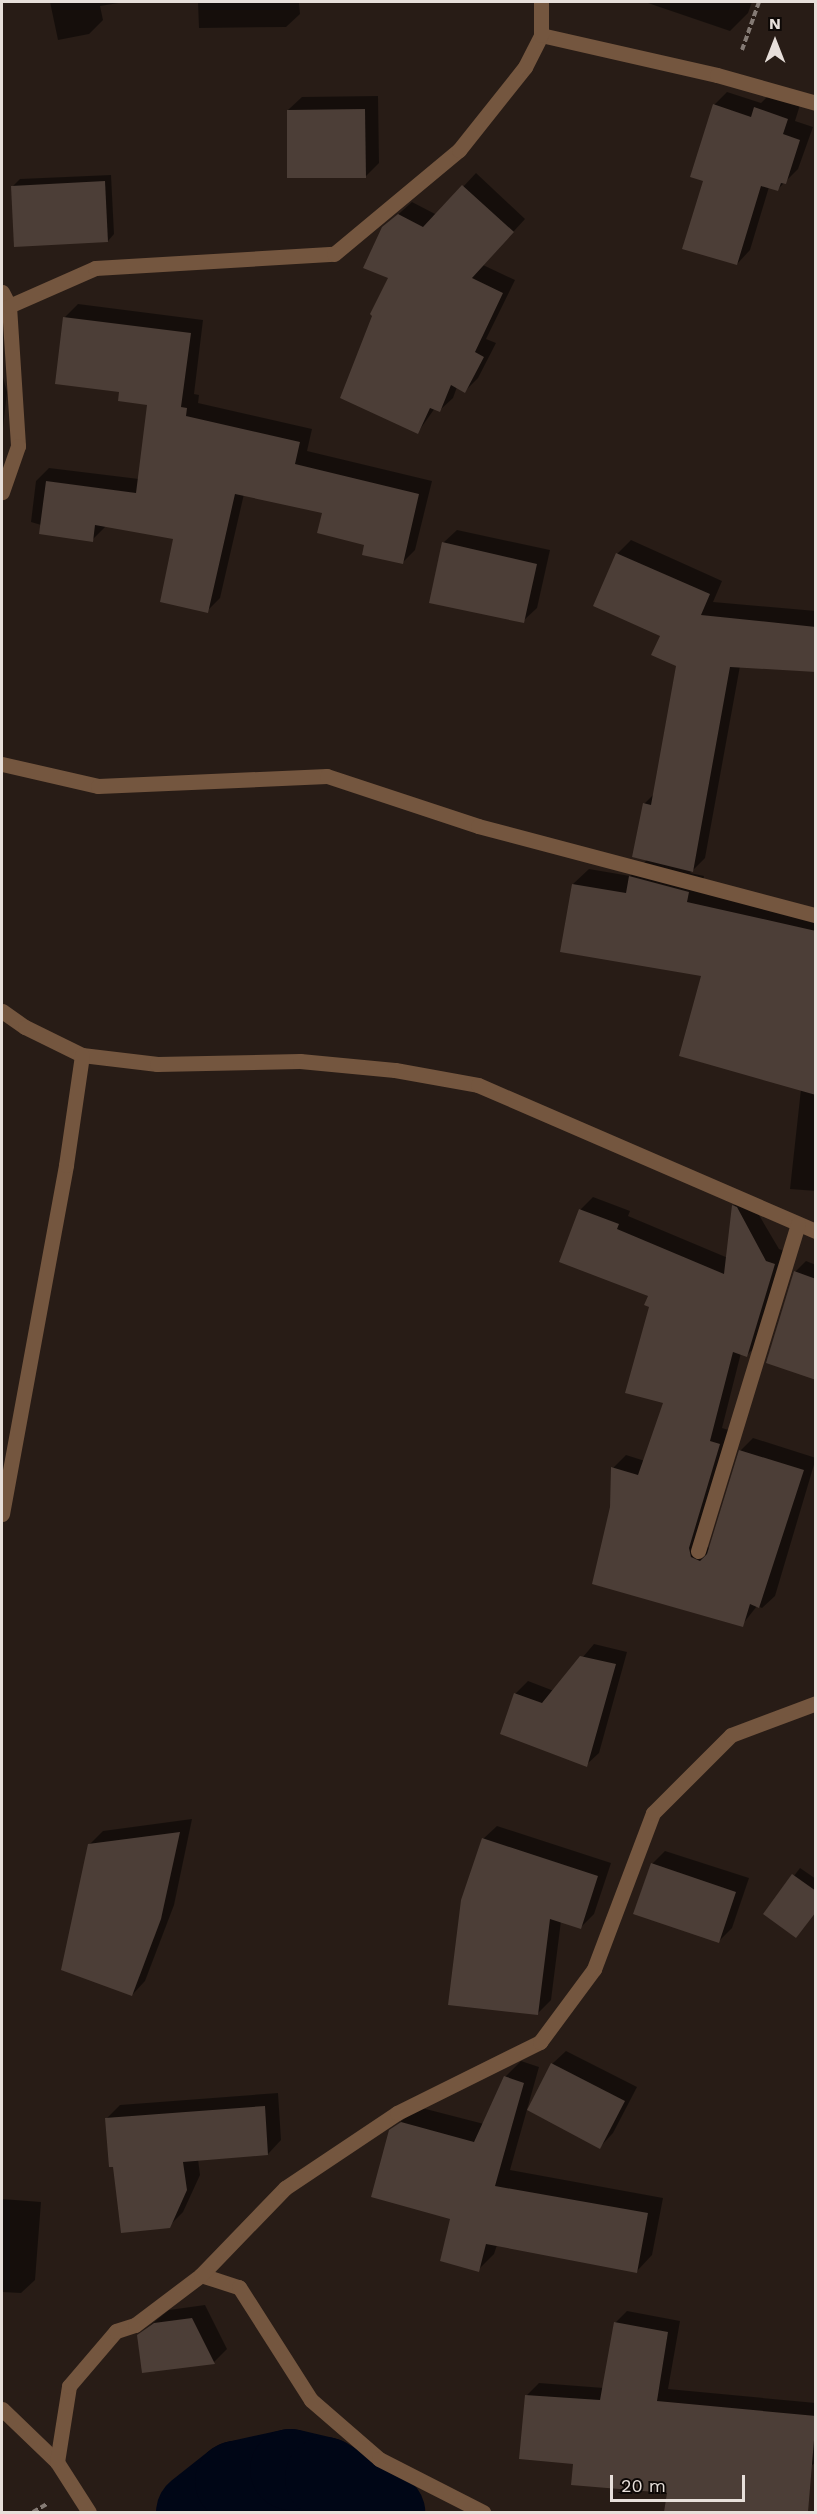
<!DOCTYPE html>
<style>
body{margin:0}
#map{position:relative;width:817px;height:2514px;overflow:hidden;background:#281c16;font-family:"Work Sans",sans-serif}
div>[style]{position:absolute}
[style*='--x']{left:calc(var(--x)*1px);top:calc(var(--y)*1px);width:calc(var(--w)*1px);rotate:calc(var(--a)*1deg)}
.shadow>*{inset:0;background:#0007}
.river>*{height:81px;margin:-40.5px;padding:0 40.5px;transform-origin:40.5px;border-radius:40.5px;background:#000616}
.building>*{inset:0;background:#4c3e37}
.path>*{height:4px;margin-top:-2px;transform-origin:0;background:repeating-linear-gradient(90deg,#847a74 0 6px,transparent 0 9px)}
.minor>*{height:15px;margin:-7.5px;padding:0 7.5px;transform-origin:7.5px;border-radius:7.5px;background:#74563f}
span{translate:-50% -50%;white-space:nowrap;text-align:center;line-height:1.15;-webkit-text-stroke:4.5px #0d0806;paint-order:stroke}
.frame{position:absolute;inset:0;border:3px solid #e7dfda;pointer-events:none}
.north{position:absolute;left:745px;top:12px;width:60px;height:60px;-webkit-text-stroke:4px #0d0806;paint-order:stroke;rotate:0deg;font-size:16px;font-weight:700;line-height:24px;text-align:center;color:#e7dfda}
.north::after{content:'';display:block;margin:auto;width:21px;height:27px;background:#e7dfda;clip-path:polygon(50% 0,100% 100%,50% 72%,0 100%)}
.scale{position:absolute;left:610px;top:2475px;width:135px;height:27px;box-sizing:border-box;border:3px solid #e7dfda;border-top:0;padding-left:8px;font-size:18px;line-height:21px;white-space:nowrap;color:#e7dfda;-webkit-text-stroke:4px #0d0806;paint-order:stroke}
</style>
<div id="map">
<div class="shadow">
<div style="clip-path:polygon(50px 2px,125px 2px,100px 6px,103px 20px,89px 34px,58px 40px)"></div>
<div style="clip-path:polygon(198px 2px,299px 2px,300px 14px,286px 27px,199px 28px)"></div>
<div style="clip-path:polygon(645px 2px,752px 2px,748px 13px,730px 31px)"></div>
<div style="clip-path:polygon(727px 92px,761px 103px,769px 95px,800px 105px,795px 121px,813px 127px,798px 169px,778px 189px,769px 187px,750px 250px,737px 264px,705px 180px,714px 105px)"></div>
<div style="clip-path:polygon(378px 96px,379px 163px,365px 177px,288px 110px,302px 97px)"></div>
<div style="clip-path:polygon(476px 173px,525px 219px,483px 265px,515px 280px,486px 339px,496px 343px,478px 378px,465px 391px,457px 387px,453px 398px,440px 410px,435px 408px,418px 432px,383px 228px,412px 202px,437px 215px)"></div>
<div style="clip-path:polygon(111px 175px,114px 234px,108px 241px,13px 186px,20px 179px)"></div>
<div style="clip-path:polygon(78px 304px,203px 320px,194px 394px,199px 395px,198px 403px,312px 429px,307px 451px,432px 481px,415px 550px,402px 563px,366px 544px,324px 512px,244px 494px,220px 598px,207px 611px,175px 538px,106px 526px,92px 540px,31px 522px,36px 481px,49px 468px,139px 479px,149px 403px,121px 391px,65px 317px)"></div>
<div style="clip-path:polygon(2px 374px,7px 392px,2px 437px)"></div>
<div style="clip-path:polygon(457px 530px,550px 550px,537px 608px,523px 621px,443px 543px)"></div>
<div style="clip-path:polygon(631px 540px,722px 581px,713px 602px,816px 611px,816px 670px,740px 666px,705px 858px,690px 873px,704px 876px,702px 887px,816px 914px,816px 1191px,790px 1189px,801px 1089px,703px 975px,573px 884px,589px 869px,630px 876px,648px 859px,644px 804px,654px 794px,677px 665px,662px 635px,595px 605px,618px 553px)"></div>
<div style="clip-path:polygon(746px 1193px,779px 1249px,787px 1252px,760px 1342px,747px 1355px,741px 1353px,722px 1428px,732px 1431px,701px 1535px,710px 1550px,740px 1451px,753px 1438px,816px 1458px,775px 1596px,762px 1608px,757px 1606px,742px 1625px,611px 1507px,613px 1468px,626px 1455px,645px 1461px,665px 1402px,650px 1295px,580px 1210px,593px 1197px,630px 1211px,628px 1216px,728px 1258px,734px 1206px)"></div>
<div style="clip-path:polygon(806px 1261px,816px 1265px,816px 1375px,795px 1272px)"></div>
<div style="clip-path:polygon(594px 1644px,627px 1652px,599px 1753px,586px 1765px,515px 1694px,528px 1681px,554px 1691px)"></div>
<div style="clip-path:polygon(192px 1819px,174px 1905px,145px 1981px,132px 1995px,89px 1845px,103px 1831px)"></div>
<div style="clip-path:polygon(497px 1826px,611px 1863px,594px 1914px,580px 1928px,561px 1921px,551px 2000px,537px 2014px,483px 1839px)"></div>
<div style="clip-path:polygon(665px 1851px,749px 1878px,732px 1928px,719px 1941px,652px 1864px)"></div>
<div style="clip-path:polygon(800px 1868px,816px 1879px,816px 1912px,796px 1936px,765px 1914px)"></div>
<div style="clip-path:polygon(566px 2051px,637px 2087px,613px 2133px,600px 2147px,552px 2064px)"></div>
<div style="clip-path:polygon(521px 2061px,539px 2067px,510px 2170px,663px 2198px,652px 2255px,637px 2271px,497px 2245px,494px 2254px,478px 2270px,452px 2218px,390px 2131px,418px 2107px,484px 2124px,505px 2077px)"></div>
<div style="clip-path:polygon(278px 2093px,281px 2140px,268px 2154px,198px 2159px,200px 2175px,183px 2212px,169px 2226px,107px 2118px,120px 2105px)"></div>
<div style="clip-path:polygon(2px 2199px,41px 2202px,35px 2280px,21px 2293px,2px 2292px)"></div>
<div style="clip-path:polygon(205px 2305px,227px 2349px,214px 2362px,143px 2372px,138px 2335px,169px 2310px)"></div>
<div style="clip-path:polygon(627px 2311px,680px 2321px,668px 2389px,816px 2403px,816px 2462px,811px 2466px,574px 2463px,527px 2395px,539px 2383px,604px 2388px,615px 2323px)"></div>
</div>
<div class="river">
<div style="--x:196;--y:2512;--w:50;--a:-38.5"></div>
<div style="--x:235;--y:2481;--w:56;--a:-12.3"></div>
<div style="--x:290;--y:2469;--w:36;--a:13"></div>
<div style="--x:325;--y:2477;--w:69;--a:30.7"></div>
</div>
<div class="building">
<div style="clip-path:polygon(713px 104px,751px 117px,754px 107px,788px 119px,783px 134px,800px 140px,786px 184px,781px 183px,778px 191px,761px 186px,737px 265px,682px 249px,703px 181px,690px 177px)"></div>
<div style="clip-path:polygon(365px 109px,366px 178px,287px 178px,287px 110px)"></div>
<div style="clip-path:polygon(105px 181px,108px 242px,14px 247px,11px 186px)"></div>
<div style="clip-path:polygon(462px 185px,514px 232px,472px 278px,503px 293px,475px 352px,484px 357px,465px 393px,451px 385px,440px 412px,430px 408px,418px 434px,340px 398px,372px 316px,370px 314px,388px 278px,363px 268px,382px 227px,398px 214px,423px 227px)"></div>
<div style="clip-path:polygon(63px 317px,191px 333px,181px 407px,187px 408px,186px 416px,300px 442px,295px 464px,419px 494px,403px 564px,362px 555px,364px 545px,317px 533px,322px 513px,235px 494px,208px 613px,160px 602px,173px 539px,95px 525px,93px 542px,39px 534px,46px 481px,136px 493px,147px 405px,118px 401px,119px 392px,55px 384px)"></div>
<div style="clip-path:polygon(442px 542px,537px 564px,524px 623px,429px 603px)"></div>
<div style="clip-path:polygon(616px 553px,710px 594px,701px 615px,816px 627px,816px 672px,730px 667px,693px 872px,632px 857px,643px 803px,651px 805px,676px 666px,651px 655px,660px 636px,593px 606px)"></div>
<div style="clip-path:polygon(629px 876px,689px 892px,687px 902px,816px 931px,816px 1095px,679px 1056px,701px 976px,560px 952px,572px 884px,626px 893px)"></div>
<div style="clip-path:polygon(732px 1205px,737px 1207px,766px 1261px,775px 1264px,747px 1357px,733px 1352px,710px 1441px,720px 1444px,689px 1548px,691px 1557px,700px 1561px,707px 1554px,739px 1450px,804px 1470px,759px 1608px,750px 1604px,743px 1627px,592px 1584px,610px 1507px,611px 1467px,638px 1475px,663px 1403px,625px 1393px,649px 1307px,644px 1305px,648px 1296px,559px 1262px,579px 1209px,619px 1224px,617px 1229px,724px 1274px)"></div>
<div style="clip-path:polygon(794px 1271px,816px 1279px,816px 1380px,766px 1363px)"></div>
<div style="clip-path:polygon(580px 1656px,616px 1664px,587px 1767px,500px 1734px,514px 1693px,542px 1703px)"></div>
<div style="clip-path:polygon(180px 1832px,161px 1919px,132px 1996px,61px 1970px,88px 1844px)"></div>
<div style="clip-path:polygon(482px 1838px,598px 1876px,581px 1929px,550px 1919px,538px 2015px,448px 2005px,461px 1900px)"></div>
<div style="clip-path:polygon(651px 1863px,736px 1892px,719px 1943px,633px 1914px)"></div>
<div style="clip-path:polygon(792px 1874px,816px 1891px,816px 1912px,796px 1938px,763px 1914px)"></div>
<div style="clip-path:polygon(551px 2063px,625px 2101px,600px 2149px,527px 2110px)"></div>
<div style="clip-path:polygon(504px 2076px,524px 2083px,495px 2186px,648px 2213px,637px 2273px,486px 2244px,479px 2272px,440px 2261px,450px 2219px,371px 2197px,389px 2130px,401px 2122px,474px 2142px)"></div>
<div style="clip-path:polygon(265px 2106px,268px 2155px,183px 2162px,187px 2190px,170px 2228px,121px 2233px,113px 2167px,109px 2167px,105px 2118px)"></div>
<div style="clip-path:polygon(192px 2318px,215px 2364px,142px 2373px,137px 2335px,154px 2323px)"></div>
<div style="clip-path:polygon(614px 2322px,668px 2332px,657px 2401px,816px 2416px,808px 2512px,664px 2512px,667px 2493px,571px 2485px,573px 2464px,519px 2459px,525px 2395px,600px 2400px)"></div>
</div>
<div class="path">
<div style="--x:742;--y:50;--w:51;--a:-70.5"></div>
<div style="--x:33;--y:2512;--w:16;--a:-30"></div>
</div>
<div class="minor">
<div style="--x:541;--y:35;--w:180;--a:12.8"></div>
<div style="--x:717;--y:75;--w:103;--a:15.8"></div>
<div style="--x:2;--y:292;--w:16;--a:63"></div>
<div style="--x:9;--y:306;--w:140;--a:86.3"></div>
<div style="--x:18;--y:446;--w:49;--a:109.2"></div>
<div style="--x:9;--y:306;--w:94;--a:-23.8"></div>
<div style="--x:95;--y:268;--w:239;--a:-3.4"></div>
<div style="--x:334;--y:254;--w:163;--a:-39.8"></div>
<div style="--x:459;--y:150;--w:106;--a:-51.5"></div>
<div style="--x:525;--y:67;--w:36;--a:-63"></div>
<div style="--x:541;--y:35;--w:33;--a:-90"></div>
<div style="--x:2;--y:764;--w:98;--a:12.9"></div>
<div style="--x:98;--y:786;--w:229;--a:-2.5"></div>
<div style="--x:327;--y:776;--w:159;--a:18.3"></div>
<div style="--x:478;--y:826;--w:350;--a:14.8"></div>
<div style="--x:2;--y:1011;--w:28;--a:35"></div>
<div style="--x:25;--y:1027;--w:64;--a:26.2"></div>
<div style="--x:82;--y:1055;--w:76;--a:6.8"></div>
<div style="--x:157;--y:1064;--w:143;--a:-1.2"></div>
<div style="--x:300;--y:1061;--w:95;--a:5.4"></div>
<div style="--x:395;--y:1070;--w:84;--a:10.2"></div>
<div style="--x:478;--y:1085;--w:368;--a:23.4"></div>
<div style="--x:2;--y:1514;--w:355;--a:-79.6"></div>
<div style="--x:66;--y:1165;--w:111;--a:-81.7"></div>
<div style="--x:698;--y:1551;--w:342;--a:-73"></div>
<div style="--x:201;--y:2275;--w:40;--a:18"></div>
<div style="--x:239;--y:2287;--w:134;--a:57.5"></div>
<div style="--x:311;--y:2400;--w:90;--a:40.9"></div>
<div style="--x:379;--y:2459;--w:117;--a:27"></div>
<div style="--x:2;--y:2409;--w:76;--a:43.9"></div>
<div style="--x:57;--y:2462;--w:59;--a:57.4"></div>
<div style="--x:57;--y:2462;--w:77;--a:-81"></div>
<div style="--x:69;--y:2386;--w:72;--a:-49.5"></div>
<div style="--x:116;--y:2331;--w:20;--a:-18"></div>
<div style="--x:135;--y:2325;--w:83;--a:-37.1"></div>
<div style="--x:201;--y:2275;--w:121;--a:-46"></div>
<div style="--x:285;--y:2188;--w:135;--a:-33.8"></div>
<div style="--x:397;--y:2113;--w:160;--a:-26.4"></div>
<div style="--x:540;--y:2042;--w:91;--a:-53.5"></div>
<div style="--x:594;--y:1969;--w:167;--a:-69.3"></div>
<div style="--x:653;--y:1813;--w:110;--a:-45"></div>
<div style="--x:731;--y:1735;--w:91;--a:-20.6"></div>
</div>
<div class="frame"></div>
<div class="north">N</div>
<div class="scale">20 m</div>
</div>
